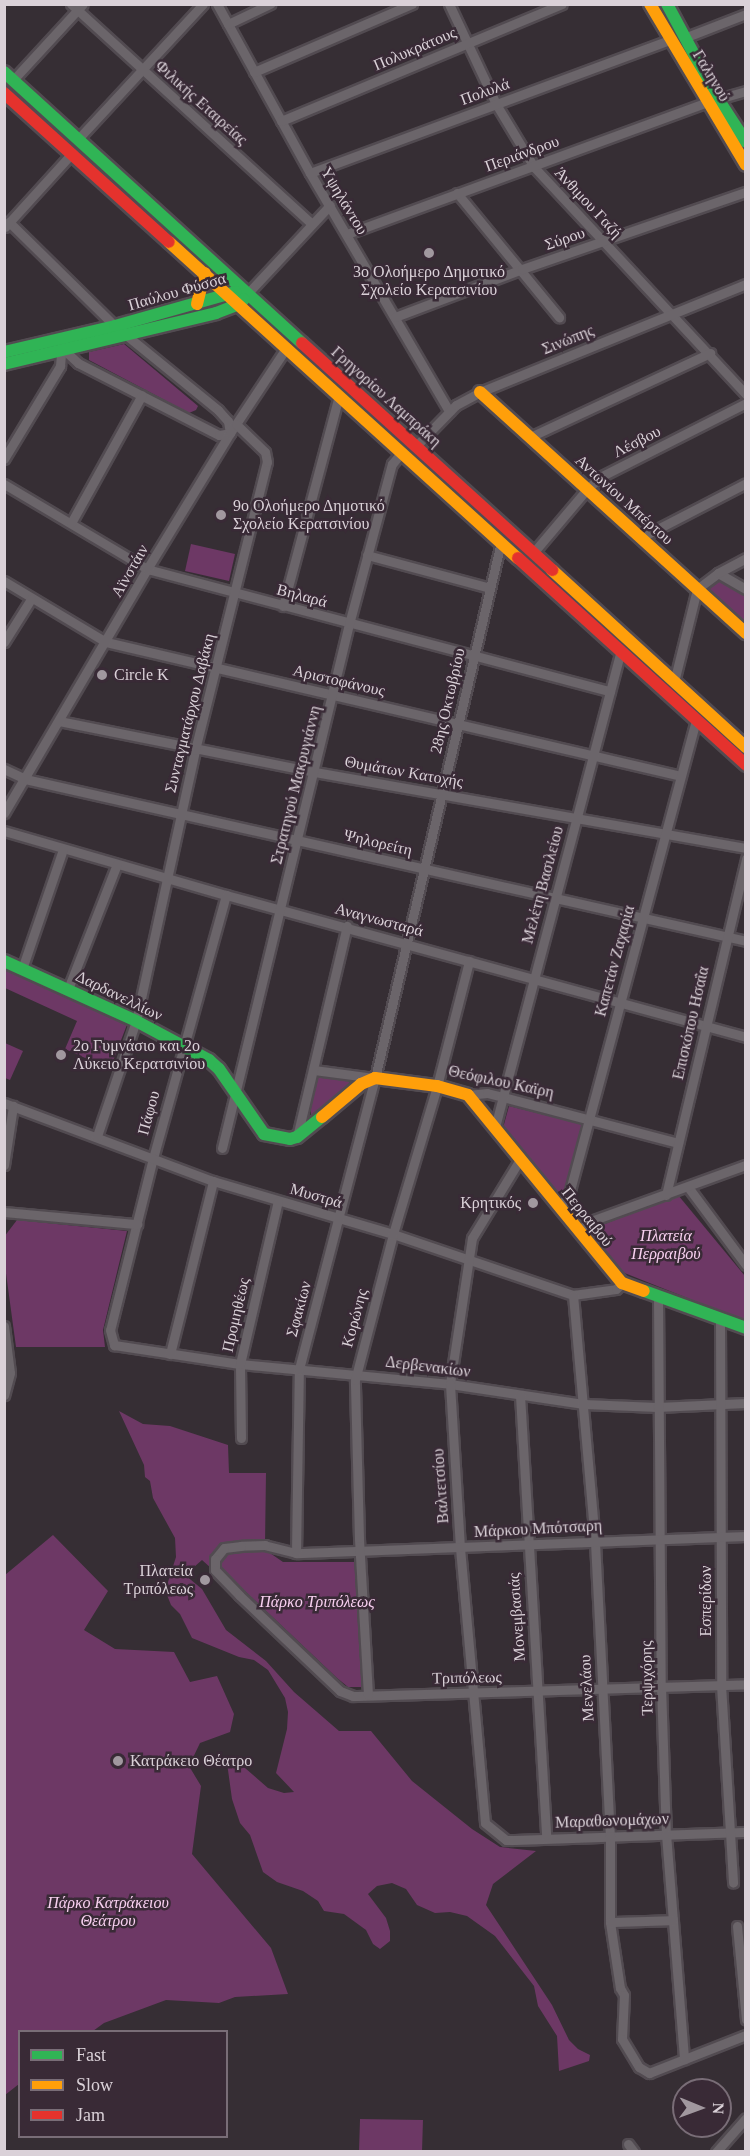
<!DOCTYPE html>
<meta charset="utf-8">
<style>
body{margin:0}
#map{position:relative;width:750px;height:2156px;overflow:hidden;background:#362e34;font-family:"Times New Roman",serif}
div>[style]{position:absolute}
[style*='--x']{left:calc(var(--x)*1px);top:calc(var(--y)*1px);width:calc(var(--w)*1px);rotate:calc(var(--a)*1deg)}
.green>*{inset:0;background:#6d3865}
.roads{filter:drop-shadow(2px 0 #524b51) drop-shadow(-2px 0 #524b51) drop-shadow(0 2px #524b51) drop-shadow(0 -2px #524b51)}
.street>*{height:9px;margin:-4.5px;padding:0 4.5px;transform-origin:4.5px;border-radius:4.5px;background:#6b656a}
.fast>*{height:12px;margin:-6px;padding:0 6px;transform-origin:6px;border-radius:6px;background:#30b455}
.slow>*{height:12px;margin:-6px;padding:0 6px;transform-origin:6px;border-radius:6px;background:#ff9f0a}
.jam>*{height:12px;margin:-6px;padding:0 6px;transform-origin:6px;border-radius:6px;background:#e5322d}
.dots>*{width:16px;height:16px;translate:-50% -50%;box-sizing:border-box;border:3px solid #392a36;border-radius:50%}
span{translate:-50% -50%;white-space:nowrap;text-align:center;line-height:1.15;-webkit-text-stroke:5px #392a36;paint-order:stroke}
.street-label{font-size:16px;color:#dad1d8}
.poi-label{font-size:16px;color:#dad1d8}
.left{translate:0 -50%;text-align:left}
.right{translate:-100% -50%;text-align:right}
.park-label{font-size:16px;color:#f8d0f0;font-style:italic}
.frame{position:absolute;inset:0;border:6px solid #dad1d8;pointer-events:none}
.legend{position:absolute;left:18px;top:2030px;width:210px;height:108px;box-sizing:border-box;background:#392a36;border:2px solid #796d77;margin:0;padding:8px 10px;list-style:none;font-size:18px;color:#dad1d8}
.legend li{display:flex;align-items:center;gap:12px;height:30px}
.legend b{width:30px;border:2px solid #796d77}
.north{position:absolute;left:672px;top:2078px;width:60px;height:60px;box-sizing:border-box;background:#392a36;border:2px solid #796d77;border-radius:50%;rotate:91deg;font-size:16px;font-weight:700;line-height:24px;text-align:center;color:#dad1d8}
.north::after{content:'';display:block;margin:auto;width:21px;height:27px;background:#a1989f;clip-path:polygon(50% 0,100% 100%,50% 72%,0 100%)}
</style>
<div id="map">
<div class="green">
<div style="clip-path:polygon(4px 79px,155px 216px,153px 217px,127px 199px,5px 90px)"></div>
<div style="clip-path:polygon(124px 344px,198px 406px,196px 410px,189px 413px,89px 360px,89px 352px)"></div>
<div style="clip-path:polygon(191px 544px,235px 554px,229px 581px,185px 571px)"></div>
<div style="clip-path:polygon(719px 577px,745px 591px,745px 623px,708px 588px)"></div>
<div style="clip-path:polygon(5px 965px,128px 1022px,110px 1069px,65px 1049px,77px 1021px,5px 988px)"></div>
<div style="clip-path:polygon(5px 1043px,23px 1051px,10px 1080px,5px 1078px)"></div>
<div style="clip-path:polygon(316px 1075px,347px 1079px,350px 1083px,350px 1087px,317px 1117px,311px 1116px,311px 1095px)"></div>
<div style="clip-path:polygon(509px 1106px,585px 1125px,566px 1193px,556px 1191px,503px 1128px)"></div>
<div style="clip-path:polygon(678px 1195px,745px 1276px,745px 1321px,622px 1272px,587px 1231px)"></div>
<div style="clip-path:polygon(17px 1220px,127px 1231px,103px 1330px,105px 1347px,16px 1347px,5px 1266px,4px 1237px)"></div>
<div style="clip-path:polygon(119px 1411px,143px 1424px,170px 1426px,228px 1445px,229px 1473px,266px 1473px,265px 1545px,238px 1550px,267px 1551px,283px 1562px,355px 1562px,363px 1687px,348px 1687px,337px 1678px,226px 1573px,221px 1577px,202px 1560px,185px 1575px,202px 1589px,226px 1630px,266px 1661px,294px 1692px,339px 1731px,371px 1731px,412px 1781px,472px 1829px,500px 1847px,536px 1851px,493px 1884px,486px 1905px,552px 2005px,569px 2040px,578px 2049px,590px 2055px,589px 2061px,559px 2071px,557px 2036px,538px 2006px,534px 1986px,495px 1936px,467px 1916px,450px 1912px,435px 1913px,417px 1905px,406px 1889px,392px 1883px,377px 1886px,368px 1894px,386px 1918px,390px 1931px,390px 1941px,380px 1949px,373px 1944px,366px 1930px,344px 1914px,324px 1911px,318px 1901px,303px 1891px,277px 1882px,263px 1872px,250px 1835px,240px 1823px,232px 1799px,227px 1763px,245px 1768px,268px 1788px,284px 1793px,294px 1792px,276px 1773px,287px 1729px,288px 1712px,285px 1698px,268px 1670px,254px 1660px,239px 1657px,192px 1638px,180px 1614px,171px 1605px,167px 1595px,167px 1585px,176px 1557px,175px 1538px,153px 1498px,150px 1481px,145px 1477px,144px 1465px)"></div>
<div style="clip-path:polygon(53px 1535px,108px 1591px,84px 1630px,115px 1649px,174px 1652px,190px 1682px,217px 1676px,234px 1714px,230px 1732px,200px 1743px,189px 1766px,201px 1786px,192px 1854px,271px 1948px,288px 1994px,235px 1997px,219px 2003px,166px 2000px,104px 2023px,93px 2031px,20px 2032px,19px 2084px,5px 2095px,5px 1575px)"></div>
<div style="clip-path:polygon(360px 2119px,423px 2120px,422px 2151px,359px 2151px)"></div>
</div>
<div class="roads">
<div class="street">
<div style="--x:71;--y:4;--w:325;--a:42.4"></div>
<div style="--x:217;--y:4;--w:193;--a:61.2"></div>
<div style="--x:310;--y:173;--w:276;--a:59.7"></div>
<div style="--x:449;--y:4;--w:110;--a:64.8"></div>
<div style="--x:496;--y:104;--w:74;--a:58.9"></div>
<div style="--x:534;--y:167;--w:311;--a:47"></div>
<div style="--x:228;--y:24;--w:47;--a:-25.5"></div>
<div style="--x:684;--y:38;--w:66;--a:-21.2"></div>
<div style="--x:254;--y:72;--w:172;--a:-23.3"></div>
<div style="--x:13;--y:80;--w:103;--a:-47.4"></div>
<div style="--x:718;--y:99;--w:29;--a:-16"></div>
<div style="--x:281;--y:121;--w:304;--a:-22.6"></div>
<div style="--x:78;--y:139;--w:184;--a:-47.2"></div>
<div style="--x:310;--y:173;--w:384;--a:-20.3"></div>
<div style="--x:457;--y:193;--w:161;--a:50.6"></div>
<div style="--x:9;--y:222;--w:148;--a:44.5"></div>
<div style="--x:115;--y:326;--w:133;--a:39.2"></div>
<div style="--x:218;--y:410;--w:15;--a:48"></div>
<div style="--x:228;--y:421;--w:12;--a:81"></div>
<div style="--x:5;--y:227;--w:100;--a:-47.8"></div>
<div style="--x:347;--y:234;--w:384;--a:-20.1"></div>
<div style="--x:248;--y:293;--w:120;--a:-47"></div>
<div style="--x:395;--y:317;--w:136;--a:-20.7"></div>
<div style="--x:522;--y:269;--w:237;--a:-19"></div>
<div style="--x:63;--y:349;--w:21;--a:43"></div>
<div style="--x:78;--y:363;--w:158;--a:27.1"></div>
<div style="--x:219;--y:435;--w:11;--a:-10"></div>
<div style="--x:530;--y:437;--w:199;--a:-25"></div>
<div style="--x:416;--y:446;--w:57;--a:-45.7"></div>
<div style="--x:456;--y:405;--w:27;--a:-28"></div>
<div style="--x:480;--y:392;--w:287;--a:-22.1"></div>
<div style="--x:4;--y:459;--w:109;--a:-58.9"></div>
<div style="--x:60;--y:366;--w:21;--a:-85"></div>
<div style="--x:4;--y:484;--w:166;--a:30.7"></div>
<div style="--x:147;--y:569;--w:479;--a:14.8"></div>
<div style="--x:71;--y:523;--w:146;--a:-61"></div>
<div style="--x:642;--y:537;--w:117;--a:-27.4"></div>
<div style="--x:533;--y:553;--w:84;--a:-49.8"></div>
<div style="--x:587;--y:489;--w:20;--a:-41"></div>
<div style="--x:602;--y:476;--w:161;--a:-26.9"></div>
<div style="--x:367;--y:555;--w:127;--a:15"></div>
<div style="--x:718;--y:573;--w:32;--a:30"></div>
<div style="--x:4;--y:581;--w:119;--a:30.9"></div>
<div style="--x:106;--y:642;--w:590;--a:13.12"></div>
<div style="--x:283;--y:606;--w:218;--a:-75.1"></div>
<div style="--x:4;--y:642;--w:51;--a:-57.9"></div>
<div style="--x:674;--y:682;--w:96;--a:-76.1"></div>
<div style="--x:697;--y:589;--w:26;--a:-37"></div>
<div style="--x:718;--y:573;--w:32;--a:-28"></div>
<div style="--x:59;--y:721;--w:261;--a:11.3"></div>
<div style="--x:315;--y:772;--w:438;--a:10"></div>
<div style="--x:4;--y:769;--w:23;--a:25"></div>
<div style="--x:25;--y:779;--w:739;--a:12.66"></div>
<div style="--x:4;--y:813;--w:283;--a:-59.6"></div>
<div style="--x:147;--y:569;--w:159;--a:-58.6"></div>
<div style="--x:230;--y:433;--w:103;--a:-56.5"></div>
<div style="--x:4;--y:831;--w:231;--a:16.1"></div>
<div style="--x:226;--y:895;--w:539;--a:15.27"></div>
<div style="--x:226;--y:895;--w:273;--a:105.5"></div>
<div style="--x:153;--y:1158;--w:177;--a:104"></div>
<div style="--x:110;--y:1330;--w:16;--a:75"></div>
<div style="--x:114;--y:1345;--w:127;--a:8.6"></div>
<div style="--x:240;--y:1364;--w:211;--a:5.4"></div>
<div style="--x:450;--y:1384;--w:135;--a:8.5"></div>
<div style="--x:584;--y:1404;--w:73;--a:2.4"></div>
<div style="--x:657;--y:1407;--w:89;--a:-2.6"></div>
<div style="--x:22;--y:969;--w:127;--a:-71.1"></div>
<div style="--x:68;--y:989;--w:134;--a:-68.6"></div>
<div style="--x:314;--y:1070;--w:62;--a:7.5"></div>
<div style="--x:468;--y:1095;--w:19;--a:-6"></div>
<div style="--x:487;--y:1093;--w:16;--a:14"></div>
<div style="--x:503;--y:1097;--w:181;--a:14.7"></div>
<div style="--x:4;--y:1103;--w:223;--a:20.5"></div>
<div style="--x:213;--y:1181;--w:188;--a:16.4"></div>
<div style="--x:393;--y:1234;--w:190;--a:18.7"></div>
<div style="--x:573;--y:1295;--w:43;--a:-7.9"></div>
<div style="--x:616;--y:1289;--w:8;--a:-45"></div>
<div style="--x:495;--y:1127;--w:492;--a:-75.2"></div>
<div style="--x:97;--y:1136;--w:121;--a:-71.3"></div>
<div style="--x:136;--y:1021;--w:277;--a:-77.7"></div>
<div style="--x:195;--y:750;--w:297;--a:-76"></div>
<div style="--x:267;--y:462;--w:10;--a:-101"></div>
<div style="--x:265;--y:452;--w:40;--a:-136"></div>
<div style="--x:297;--y:1137;--w:217;--a:-76.7"></div>
<div style="--x:222;--y:1148;--w:539;--a:-76.38"></div>
<div style="--x:349;--y:624;--w:166;--a:-75"></div>
<div style="--x:392;--y:464;--w:16;--a:-50"></div>
<div style="--x:519;--y:1161;--w:90;--a:121.4"></div>
<div style="--x:472;--y:1238;--w:148;--a:98.6"></div>
<div style="--x:450;--y:1384;--w:164;--a:86.5"></div>
<div style="--x:460;--y:1548;--w:276;--a:84.8"></div>
<div style="--x:485;--y:1823;--w:27;--a:39"></div>
<div style="--x:506;--y:1840;--w:6;--a:0"></div>
<div style="--x:512;--y:1840;--w:234;--a:-2"></div>
<div style="--x:4;--y:1165;--w:60;--a:-81.3"></div>
<div style="--x:688;--y:1187;--w:97;--a:53.4"></div>
<div style="--x:666;--y:1195;--w:346;--a:-76.6"></div>
<div style="--x:559;--y:1208;--w:17;--a:-54"></div>
<div style="--x:569;--y:1194;--w:491;--a:-75"></div>
<div style="--x:4;--y:1212;--w:134;--a:5.2"></div>
<div style="--x:578;--y:1231;--w:16;--a:-38"></div>
<div style="--x:591;--y:1221;--w:165;--a:-19.9"></div>
<div style="--x:573;--y:1295;--w:248;--a:84.9"></div>
<div style="--x:595;--y:1542;--w:294;--a:87.1"></div>
<div style="--x:610;--y:1836;--w:86;--a:90"></div>
<div style="--x:610;--y:1922;--w:67;--a:81.4"></div>
<div style="--x:620;--y:1988;--w:8;--a:60"></div>
<div style="--x:624;--y:1995;--w:44;--a:92.6"></div>
<div style="--x:622;--y:2039;--w:33;--a:59"></div>
<div style="--x:639;--y:2067;--w:12;--a:31"></div>
<div style="--x:649;--y:2073;--w:104;--a:-21.4"></div>
<div style="--x:658;--y:1296;--w:390;--a:89.6"></div>
<div style="--x:661;--y:1686;--w:148;--a:88.1"></div>
<div style="--x:666;--y:1834;--w:226;--a:85.4"></div>
<div style="--x:720;--y:1319;--w:366;--a:89.8"></div>
<div style="--x:721;--y:1685;--w:198;--a:86.5"></div>
<div style="--x:4;--y:1326;--w:47;--a:82.7"></div>
<div style="--x:10;--y:1373;--w:23;--a:105"></div>
<div style="--x:170;--y:1354;--w:178;--a:-76"></div>
<div style="--x:520;--y:1395;--w:444;--a:86.6"></div>
<div style="--x:241;--y:1438;--w:74;--a:-90.8"></div>
<div style="--x:240;--y:1364;--w:167;--a:-76.9"></div>
<div style="--x:746;--y:1536;--w:450;--a:177.8"></div>
<div style="--x:296;--y:1553;--w:32;--a:-166"></div>
<div style="--x:265;--y:1545;--w:24;--a:178"></div>
<div style="--x:241;--y:1546;--w:17;--a:173"></div>
<div style="--x:224;--y:1548;--w:14;--a:129"></div>
<div style="--x:215;--y:1559;--w:11;--a:90"></div>
<div style="--x:215;--y:1570;--w:35;--a:46"></div>
<div style="--x:239;--y:1595;--w:139;--a:43.5"></div>
<div style="--x:340;--y:1691;--w:14;--a:21"></div>
<div style="--x:353;--y:1696;--w:393;--a:-1.7"></div>
<div style="--x:296;--y:1553;--w:184;--a:-89.1"></div>
<div style="--x:299;--y:1369;--w:301;--a:-75.4"></div>
<div style="--x:375;--y:1078;--w:551;--a:-76.77"></div>
<div style="--x:368;--y:1695;--w:157;--a:-93.3"></div>
<div style="--x:359;--y:1538;--w:158;--a:-91.5"></div>
<div style="--x:355;--y:1380;--w:151;--a:-75.4"></div>
<div style="--x:393;--y:1234;--w:154;--a:-73.4"></div>
<div style="--x:437;--y:1086;--w:129;--a:-75.6"></div>
<div style="--x:610;--y:1922;--w:63;--a:-1.8"></div>
<div style="--x:737;--y:1926;--w:94;--a:84.5"></div>
<div style="--x:628;--y:2144;--w:10;--a:53"></div>
<div style="--x:716;--y:2152;--w:45;--a:-48.6"></div>
</div>
<div class="fast">
<div style="--x:667;--y:4;--w:108;--a:61.8"></div>
<div style="--x:718;--y:99;--w:51;--a:56.9"></div>
<div style="--x:4;--y:72;--w:403;--a:42.3"></div>
<div style="--x:4;--y:352;--w:114;--a:-13.2"></div>
<div style="--x:115;--y:326;--w:125;--a:-15.8"></div>
<div style="--x:4;--y:364;--w:218;--a:-13.5"></div>
<div style="--x:216;--y:313;--w:26;--a:-21"></div>
<div style="--x:240;--y:304;--w:6;--a:-51"></div>
<div style="--x:4;--y:961;--w:145;--a:24.4"></div>
<div style="--x:136;--y:1021;--w:83;--a:28.1"></div>
<div style="--x:209;--y:1060;--w:13;--a:42"></div>
<div style="--x:219;--y:1069;--w:79;--a:55.3"></div>
<div style="--x:264;--y:1134;--w:26;--a:11"></div>
<div style="--x:290;--y:1139;--w:7;--a:-16"></div>
<div style="--x:297;--y:1137;--w:32;--a:-39"></div>
<div style="--x:644;--y:1291;--w:109;--a:19.9"></div>
</div>
<div class="slow">
<div style="--x:650;--y:4;--w:187;--a:59.2"></div>
<div style="--x:169;--y:242;--w:471;--a:42.2"></div>
<div style="--x:197;--y:304;--w:32;--a:-76"></div>
<div style="--x:480;--y:392;--w:359;--a:42.2"></div>
<div style="--x:552;--y:570;--w:263;--a:42.4"></div>
<div style="--x:322;--y:1117;--w:51;--a:-40.2"></div>
<div style="--x:361;--y:1084;--w:15;--a:-23"></div>
<div style="--x:375;--y:1078;--w:63;--a:7.4"></div>
<div style="--x:437;--y:1086;--w:32;--a:16"></div>
<div style="--x:468;--y:1095;--w:243;--a:50.7"></div>
<div style="--x:622;--y:1283;--w:23;--a:20"></div>
</div>
<div class="jam">
<div style="--x:4;--y:93;--w:222;--a:42.1"></div>
<div style="--x:302;--y:343;--w:338;--a:42.2"></div>
<div style="--x:518;--y:558;--w:308;--a:42.2"></div>
</div>
</div>
<div class="dots">
<div style="left:429px;top:253px;background:#a1989f"></div>
<div style="left:221px;top:515px;background:#a1989f"></div>
<div style="left:102px;top:675px;background:#a1989f"></div>
<div style="left:61px;top:1055px;background:#a1989f"></div>
<div style="left:533px;top:1203px;background:#a1989f"></div>
<div style="left:205px;top:1580px;background:#a1989f"></div>
<div style="left:118px;top:1761px;background:#a1989f"></div>
</div>
<div class="street-label">
<span style="left:415px;top:49px;rotate:-23deg">Πολυκράτους</span>
<span style="left:711px;top:76px;rotate:59deg">Γαληνού</span>
<span style="left:485px;top:92px;rotate:-20deg">Πολυλά</span>
<span style="left:201px;top:103px;rotate:42deg">Φιλικής Εταιρείας</span>
<span style="left:522px;top:154px;rotate:-20deg">Περιάνδρου</span>
<span style="left:344px;top:201px;rotate:59deg">Υψηλάντου</span>
<span style="left:588px;top:203px;rotate:47deg">Άνθιμου Γαζή</span>
<span style="left:565px;top:239px;rotate:-19deg">Σύρου</span>
<span style="left:177px;top:292px;rotate:-16deg">Παύλου Φύσσα</span>
<span style="left:568px;top:340px;rotate:-22deg">Σινώπης</span>
<span style="left:386px;top:397px;rotate:42deg">Γρηγορίου Λαμπράκη</span>
<span style="left:637px;top:442px;rotate:-27deg">Λέσβου</span>
<span style="left:624px;top:500px;rotate:42deg">Αντωνίου Μπέρτου</span>
<span style="left:130px;top:571px;rotate:-60deg">Αϊνστάιν</span>
<span style="left:302px;top:596px;rotate:15deg">Βηλαρά</span>
<span style="left:339px;top:681px;rotate:13deg">Αριστοφάνους</span>
<span style="left:448px;top:701px;rotate:-77deg">28ης Οκτωβρίου</span>
<span style="left:190px;top:713px;rotate:-76deg">Συνταγματάρχου Δαβάκη</span>
<span style="left:404px;top:772px;rotate:10deg">Θυμάτων Κατοχής</span>
<span style="left:296px;top:785px;rotate:-76deg">Στρατηγού Μακρυγιάννη</span>
<span style="left:378px;top:843px;rotate:13deg">Ψηλορείτη</span>
<span style="left:543px;top:885px;rotate:-75deg">Μελέτη Βασιλείου</span>
<span style="left:379px;top:920px;rotate:15deg">Αναγνωσταρά</span>
<span style="left:615px;top:961px;rotate:-75deg">Καπετάν Ζαχαρία</span>
<span style="left:119px;top:996px;rotate:26deg">Δαρδανελλίων</span>
<span style="left:691px;top:1023px;rotate:-77deg">Επισκόπου Ησαΐα</span>
<span style="left:501px;top:1082px;rotate:12deg">Θεόφιλου Καϊρη</span>
<span style="left:149px;top:1113px;rotate:-75deg">Πάφου</span>
<span style="left:316px;top:1196px;rotate:16deg">Μυστρά</span>
<span style="left:587px;top:1217px;rotate:51deg">Περραιβού</span>
<span style="left:299px;top:1309px;rotate:-75deg">Σφακίων</span>
<span style="left:236px;top:1315px;rotate:-77deg">Προμηθέως</span>
<span style="left:355px;top:1318px;rotate:-75deg">Κορώνης</span>
<span style="left:428px;top:1367px;rotate:7deg">Δερβενακίων</span>
<span style="left:441px;top:1486px;rotate:-94deg">Βαλτετσίου</span>
<span style="left:538px;top:1529px;rotate:-3deg">Μάρκου Μπότσαρη</span>
<span style="left:706px;top:1601px;rotate:-90deg">Εσπερίδων</span>
<span style="left:517px;top:1617px;rotate:-94deg">Μονεμβασιάς</span>
<span style="left:467px;top:1678px;rotate:-1deg">Τριπόλεως</span>
<span style="left:647px;top:1678px;rotate:-91deg">Τερψιχόρης</span>
<span style="left:587px;top:1688px;rotate:-93deg">Μενελάου</span>
<span style="left:612px;top:1821px;rotate:-2deg">Μαραθωνομάχων</span>
</div>
<div class="poi-label">
<span style="left:429px;top:281px">3ο Ολοήμερο Δημοτικό<br>Σχολείο Κερατσινίου</span>
<span class="left" style="left:233px;top:515px">9ο Ολοήμερο Δημοτικό<br>Σχολείο Κερατσινίου</span>
<span class="left" style="left:114px;top:675px">Circle K</span>
<span class="left" style="left:73px;top:1055px">2ο Γυμνάσιο και 2ο<br>Λύκειο Κερατσινίου</span>
<span class="right" style="left:521px;top:1203px">Κρητικός</span>
<span class="right" style="left:193px;top:1580px">Πλατεία<br>Τριπόλεως</span>
<span class="left" style="left:130px;top:1761px">Κατράκειο Θέατρο</span>
</div>
<div class="park-label">
<span style="left:666px;top:1245px">Πλατεία<br>Περραιβού</span>
<span style="left:317px;top:1602px">Πάρκο Τριπόλεως</span>
<span style="left:108px;top:1912px">Πάρκο Κατράκειου<br>Θεάτρου</span>
</div>
<div class="frame"></div>
<ul class="legend">
<li><b style="height:8px;background:#30b455"></b>Fast</li>
<li><b style="height:8px;background:#ff9f0a"></b>Slow</li>
<li><b style="height:8px;background:#e5322d"></b>Jam</li>
</ul>
<div class="north">N</div>
</div>
